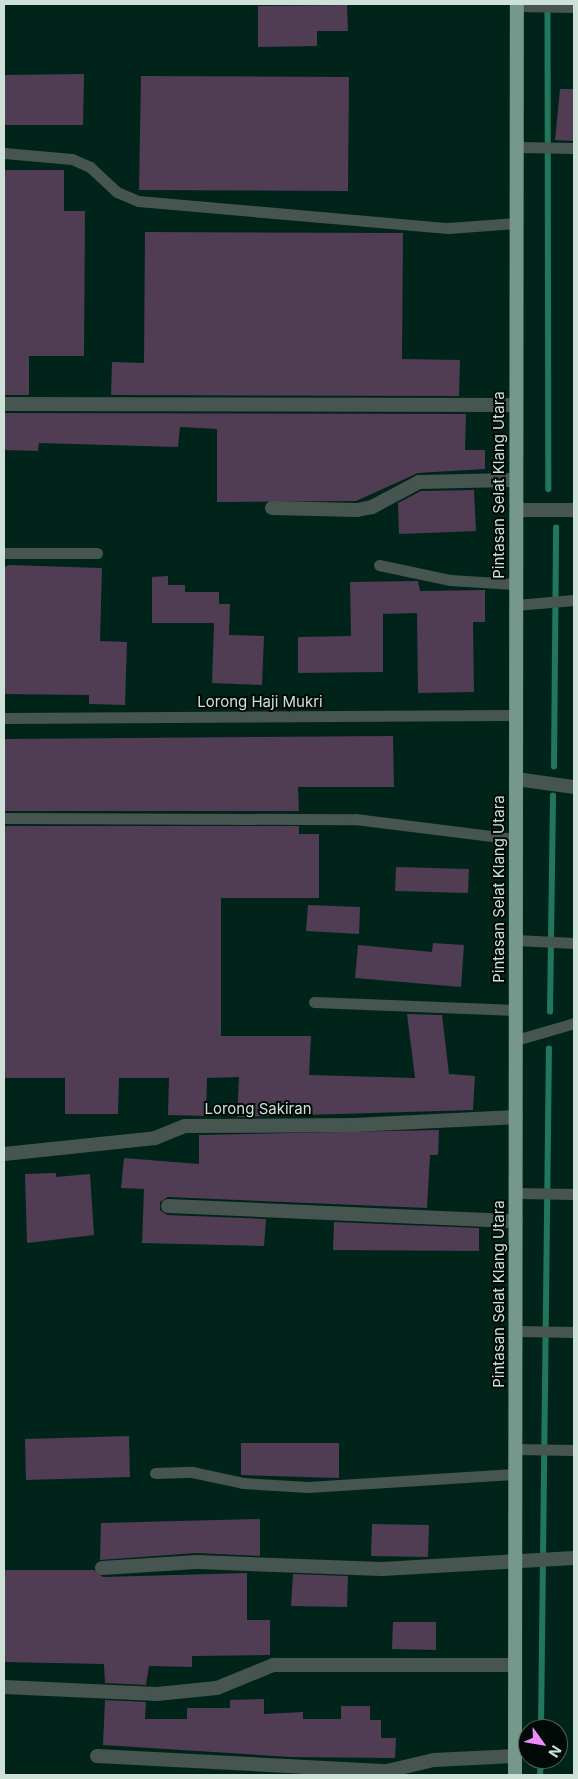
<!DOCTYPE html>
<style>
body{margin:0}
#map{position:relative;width:578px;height:1779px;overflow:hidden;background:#002419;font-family:Inter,sans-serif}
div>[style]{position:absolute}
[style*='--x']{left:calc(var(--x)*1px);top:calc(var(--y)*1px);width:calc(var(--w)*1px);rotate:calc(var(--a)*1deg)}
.stream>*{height:5.5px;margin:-2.75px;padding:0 2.75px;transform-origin:2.75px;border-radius:2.75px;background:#21765c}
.building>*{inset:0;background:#503c53}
.service>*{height:11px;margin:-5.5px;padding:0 5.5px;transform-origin:5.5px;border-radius:5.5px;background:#46554f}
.minor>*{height:14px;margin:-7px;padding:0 7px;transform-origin:7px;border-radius:7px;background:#46554f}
.tertiary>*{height:14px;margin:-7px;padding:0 7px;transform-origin:7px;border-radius:7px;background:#46554f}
.trunk>*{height:14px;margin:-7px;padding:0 7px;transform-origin:7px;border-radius:7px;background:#76988a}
span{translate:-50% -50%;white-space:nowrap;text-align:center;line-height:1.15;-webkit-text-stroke:4px #010a06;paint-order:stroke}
.street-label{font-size:15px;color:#cee1d9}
.frame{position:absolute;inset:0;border:5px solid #cee1d9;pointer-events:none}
.north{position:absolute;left:518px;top:1719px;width:50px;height:50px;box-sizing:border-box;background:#010a06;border:1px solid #53605a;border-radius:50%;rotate:122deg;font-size:14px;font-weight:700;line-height:20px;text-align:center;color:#cee1d9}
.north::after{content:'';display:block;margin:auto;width:18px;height:22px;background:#ec8cfa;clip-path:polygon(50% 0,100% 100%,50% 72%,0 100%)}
</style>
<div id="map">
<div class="stream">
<div style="--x:548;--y:6;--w:483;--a:89.9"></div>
<div style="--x:554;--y:767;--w:239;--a:-89.5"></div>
<div style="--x:550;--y:1012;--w:216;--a:-89.2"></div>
<div style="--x:541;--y:1729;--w:680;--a:-89.33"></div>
<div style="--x:540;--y:1775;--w:16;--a:-86"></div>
</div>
<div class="building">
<div style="clip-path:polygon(347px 5px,348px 31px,317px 31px,317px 46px,258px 47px,258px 6px)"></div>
<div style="clip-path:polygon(84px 74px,83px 125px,4px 125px,4px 75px)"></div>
<div style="clip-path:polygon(141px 76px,349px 77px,348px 191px,139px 190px)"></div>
<div style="clip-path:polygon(560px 89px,574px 89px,574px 141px,555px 140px)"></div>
<div style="clip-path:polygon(4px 170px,64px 170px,64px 211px,85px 211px,84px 356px,29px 356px,29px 395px,4px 395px)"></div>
<div style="clip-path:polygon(145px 232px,403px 233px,402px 359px,460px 360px,459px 396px,111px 395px,112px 362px,144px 363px)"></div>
<div style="clip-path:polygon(4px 413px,466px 414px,465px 450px,485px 450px,485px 469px,418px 473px,356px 501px,217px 502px,217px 429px,180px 427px,178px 447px,39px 443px,38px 451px,4px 450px)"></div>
<div style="clip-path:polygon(474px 490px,476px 531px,399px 534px,398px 503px,421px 491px)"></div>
<div style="clip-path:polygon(9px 565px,102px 568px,100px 641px,127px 642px,125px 705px,89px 704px,89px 695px,4px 694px,4px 567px)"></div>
<div style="clip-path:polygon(168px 576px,168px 585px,185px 585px,185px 592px,219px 592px,219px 604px,230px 604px,229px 635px,264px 636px,262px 685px,212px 683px,214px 623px,152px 623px,152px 577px)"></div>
<div style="clip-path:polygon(418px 581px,420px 591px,485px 590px,485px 622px,473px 622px,474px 692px,418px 693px,417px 613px,383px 614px,383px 672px,298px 673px,298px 637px,351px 636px,350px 582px)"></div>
<div style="clip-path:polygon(393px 736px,394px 787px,298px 787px,299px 811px,4px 811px,4px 739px)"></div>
<div style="clip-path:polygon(4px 826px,299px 826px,299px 834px,319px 834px,319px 898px,221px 898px,221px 1036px,311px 1036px,309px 1075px,415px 1078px,407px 1014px,442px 1015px,449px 1074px,475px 1076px,473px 1110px,237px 1117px,239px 1077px,207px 1078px,206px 1116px,168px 1115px,169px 1078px,119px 1078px,118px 1114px,65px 1114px,65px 1078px,4px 1078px)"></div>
<div style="clip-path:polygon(396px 867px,469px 869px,468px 893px,395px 891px)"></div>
<div style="clip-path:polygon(308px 905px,360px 907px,359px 934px,306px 931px)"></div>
<div style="clip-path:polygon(433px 943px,464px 945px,461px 987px,355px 978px,358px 945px,432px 952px)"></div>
<div style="clip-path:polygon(439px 1130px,438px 1155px,430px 1155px,427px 1208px,168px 1197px,160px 1202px,160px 1210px,167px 1215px,266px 1219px,264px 1246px,142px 1243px,144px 1189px,121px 1188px,124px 1158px,199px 1164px,199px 1135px)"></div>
<div style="clip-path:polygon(56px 1173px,56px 1177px,90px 1174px,94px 1235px,27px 1243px,25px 1174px)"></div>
<div style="clip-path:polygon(334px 1222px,479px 1228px,479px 1251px,333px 1250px)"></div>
<div style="clip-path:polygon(129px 1436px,130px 1477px,26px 1480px,25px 1439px)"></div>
<div style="clip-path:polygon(241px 1443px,339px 1443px,339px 1478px,241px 1475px)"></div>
<div style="clip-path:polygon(260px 1519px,260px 1556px,196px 1553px,100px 1560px,101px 1523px)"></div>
<div style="clip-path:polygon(372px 1524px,429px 1525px,428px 1557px,371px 1556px)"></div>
<div style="clip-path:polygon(4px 1570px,94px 1570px,103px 1577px,247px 1573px,247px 1620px,270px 1620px,270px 1655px,192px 1656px,192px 1667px,149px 1666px,146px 1685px,105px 1683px,104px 1664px,4px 1662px)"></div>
<div style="clip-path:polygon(293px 1574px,348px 1576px,347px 1607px,291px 1606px)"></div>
<div style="clip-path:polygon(393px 1622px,436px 1622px,436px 1650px,392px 1649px)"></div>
<div style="clip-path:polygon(264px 1699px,264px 1714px,303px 1712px,303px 1719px,341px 1719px,341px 1706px,370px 1706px,370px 1720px,381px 1720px,381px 1738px,396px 1738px,395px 1758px,290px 1757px,103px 1745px,105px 1700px,146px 1702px,145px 1719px,187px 1719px,187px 1708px,230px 1708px,230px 1700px)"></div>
</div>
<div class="service">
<div style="--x:517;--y:147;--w:57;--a:1"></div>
<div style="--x:4;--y:153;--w:68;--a:5"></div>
<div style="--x:72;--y:159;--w:20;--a:24"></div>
<div style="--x:90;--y:167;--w:37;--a:43"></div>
<div style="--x:117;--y:192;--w:23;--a:23"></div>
<div style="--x:138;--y:201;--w:311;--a:5"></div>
<div style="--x:448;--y:228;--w:69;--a:-4.1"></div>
<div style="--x:4;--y:553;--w:93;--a:0"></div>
<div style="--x:379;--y:565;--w:73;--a:11.9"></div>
<div style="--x:450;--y:580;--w:66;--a:3.5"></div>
<div style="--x:516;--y:605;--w:58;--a:-4.9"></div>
<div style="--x:4;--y:718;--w:512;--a:-0.34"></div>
<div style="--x:4;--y:818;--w:351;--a:0.2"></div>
<div style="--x:355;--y:819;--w:162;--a:7.1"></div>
<div style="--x:516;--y:940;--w:58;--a:3"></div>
<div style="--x:314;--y:1002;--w:201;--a:2.3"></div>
<div style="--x:516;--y:1040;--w:60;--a:-16.3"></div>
<div style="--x:516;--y:1193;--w:58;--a:1"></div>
<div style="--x:516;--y:1331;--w:58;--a:1"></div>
<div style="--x:516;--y:1449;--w:58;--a:1"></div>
<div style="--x:155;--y:1473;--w:37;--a:-2"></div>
<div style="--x:192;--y:1472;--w:52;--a:12.2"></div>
<div style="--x:243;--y:1483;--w:65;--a:3.5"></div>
<div style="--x:308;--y:1487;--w:207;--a:-3.6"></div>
</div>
<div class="minor">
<div style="--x:517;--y:5;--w:57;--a:1"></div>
<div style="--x:4;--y:404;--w:512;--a:0.11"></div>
<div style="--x:272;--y:508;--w:85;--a:1.3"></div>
<div style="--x:357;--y:510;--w:15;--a:-11"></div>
<div style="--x:372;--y:507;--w:53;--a:-28"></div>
<div style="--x:419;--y:482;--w:97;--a:-1.2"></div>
<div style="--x:516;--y:779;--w:59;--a:7.9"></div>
<div style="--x:4;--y:1154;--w:152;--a:-6"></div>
<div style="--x:155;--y:1138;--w:32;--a:-22"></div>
<div style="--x:185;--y:1126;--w:169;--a:-0.3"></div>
<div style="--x:354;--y:1125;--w:162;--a:-2.8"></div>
<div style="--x:168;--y:1206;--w:348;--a:2.5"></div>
<div style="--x:102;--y:1568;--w:95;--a:-3.6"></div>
<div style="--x:197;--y:1562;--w:185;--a:2.2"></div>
<div style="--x:382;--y:1569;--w:192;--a:-3.3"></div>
<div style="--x:4;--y:1687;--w:153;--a:2.6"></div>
<div style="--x:157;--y:1694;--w:60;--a:-5.7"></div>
<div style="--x:217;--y:1688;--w:61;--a:-22.3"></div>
<div style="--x:273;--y:1665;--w:242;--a:0"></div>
<div style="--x:97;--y:1756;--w:290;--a:3"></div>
<div style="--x:387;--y:1771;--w:48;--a:-13.2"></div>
<div style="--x:434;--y:1760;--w:81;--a:-2.8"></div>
</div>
<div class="tertiary">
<div style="--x:517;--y:510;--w:57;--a:0"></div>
</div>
<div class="trunk">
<div style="--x:515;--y:1775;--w:1771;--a:-89.94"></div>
</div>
<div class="street-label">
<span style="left:499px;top:485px;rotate:-90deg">Pintasan Selat Klang Utara</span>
<span style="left:260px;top:702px">Lorong Haji Mukri</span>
<span style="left:499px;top:889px;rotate:-90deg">Pintasan Selat Klang Utara</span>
<span style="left:258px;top:1109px">Lorong Sakiran</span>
<span style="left:499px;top:1294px;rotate:-90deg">Pintasan Selat Klang Utara</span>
</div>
<div class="frame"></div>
<div class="north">N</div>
</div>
